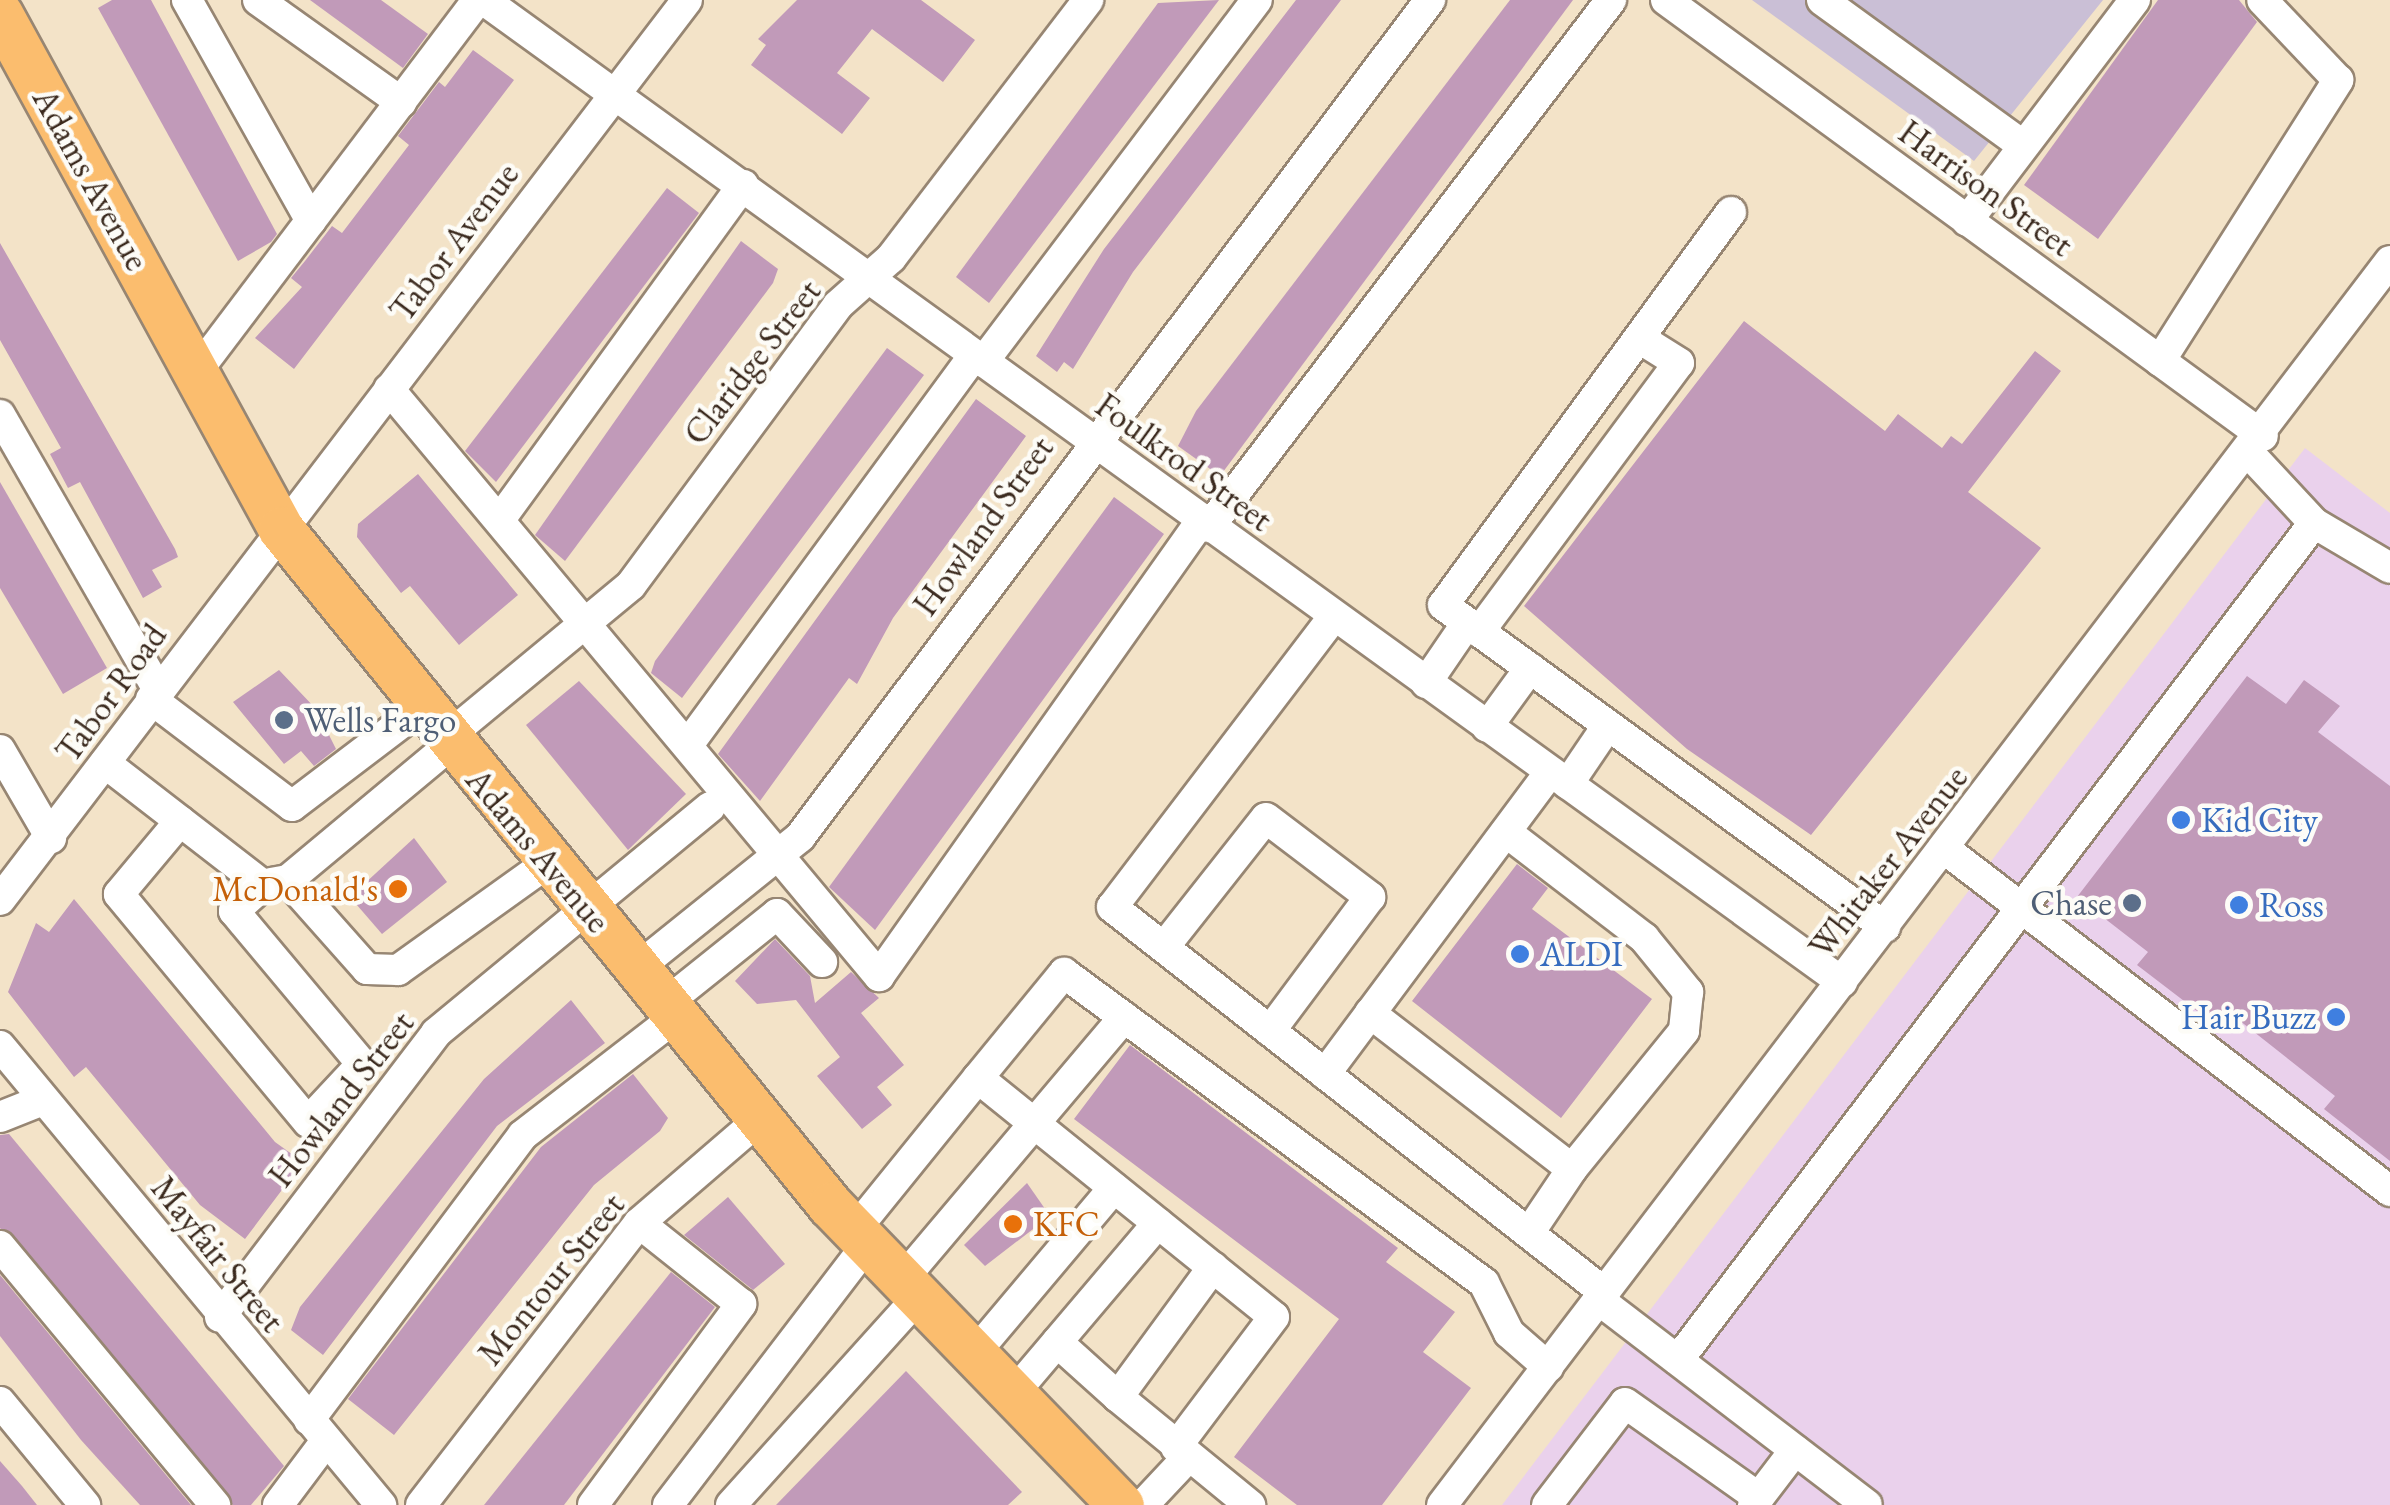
<!DOCTYPE html>
<style>
body{margin:0}
#map{position:relative;width:2390px;height:1505px;overflow:hidden;background:#f3e3c8;font-family:"EB Garamond",serif}
div>[style]{position:absolute}
[style*='--x']{left:calc(var(--x)*1px);top:calc(var(--y)*1px);width:calc(var(--w)*1px);rotate:calc(var(--a)*1deg)}
.built>*{inset:0;background:#ead1ec}
.industrial>*{inset:0;background:#cabfd6}
.building>*{inset:0;background:#c19ab9}
.roads{filter:drop-shadow(2px 0 #978673) drop-shadow(-2px 0 #978673) drop-shadow(0 2px #978673) drop-shadow(0 -2px #978673)}
.minor>*{height:30px;margin:-15px;padding:0 15px;transform-origin:15px;border-radius:15px;background:#fff}
.highway>*{height:45px;margin:-22.5px;padding:0 22.5px;transform-origin:22.5px;border-radius:22.5px;background:#fbbd6e}
.dots>*{width:28px;height:28px;translate:-50% -50%;box-sizing:border-box;border:5px solid #fdfcf7;border-radius:50%}
span{translate:-50% -50%;white-space:nowrap;text-align:center;line-height:1.15;-webkit-text-stroke:9px #fdfcf7;paint-order:stroke}
.street-label{font-size:35px;color:#3b2a1e}
.service-label{font-size:35px;color:#4e5e75}
.left{translate:0 -50%;text-align:left}
.right{translate:-100% -50%;text-align:right}
.shop-label{font-size:35px;color:#366cbe}
.food-label{font-size:35px;color:#c56008}
</style>
<div id="map">
<div class="built">
<div style="clip-path:polygon(2305px 448px,2390px 513px,2390px 1505px,1502px 1505px)"></div>
</div>
<div class="industrial">
<div style="clip-path:polygon(1752px 0,2103px 0,1974px 161px)"></div>
</div>
<div class="building">
<div style="clip-path:polygon(112px 0,151px 0,277px 234px,271px 242px,238px 261px,98px 8px)"></div>
<div style="clip-path:polygon(310px 0,381px 0,428px 34px,403px 68px)"></div>
<div style="clip-path:polygon(797px 0,921px 0,975px 40px,943px 82px,872px 29px,837px 73px,870px 98px,842px 134px,751px 65px,766px 45px,758px 39px)"></div>
<div style="clip-path:polygon(1219px 0,989px 303px,956px 277px,1158px 3px)"></div>
<div style="clip-path:polygon(1296px 0,1341px 0,1133px 272px,1073px 369px,1064px 362px,1057px 372px,1036px 356px,1104px 249px)"></div>
<div style="clip-path:polygon(1510px 0,1573px 0,1220px 476px,1178px 446px,1196px 411px)"></div>
<div style="clip-path:polygon(2158px 0,2239px 0,2257px 22px,2098px 239px,2024px 185px)"></div>
<div style="clip-path:polygon(473px 50px,514px 80px,294px 369px,255px 338px,302px 287px,291px 278px,305px 261px,332px 226px,342px 233px,409px 145px,398px 136px,439px 82px,445px 87px)"></div>
<div style="clip-path:polygon(667px 188px,699px 213px,496px 482px,465px 451px)"></div>
<div style="clip-path:polygon(741px 241px,778px 269px,773px 283px,565px 561px,535px 535px)"></div>
<div style="clip-path:polygon(0 243px,175px 549px,178px 557px,152px 570px,162px 587px,143px 598px,80px 482px,68px 488px,50px 454px,61px 448px,0 340px)"></div>
<div style="clip-path:polygon(1744px 321px,1885px 431px,1898px 414px,1942px 448px,1951px 436px,1962px 444px,2035px 351px,2061px 371px,1968px 492px,2041px 548px,1811px 835px,1687px 749px,1524px 606px)"></div>
<div style="clip-path:polygon(887px 348px,924px 375px,682px 698px,651px 673px,655px 661px)"></div>
<div style="clip-path:polygon(976px 399px,1026px 436px,893px 618px,857px 684px,849px 678px,760px 801px,718px 754px)"></div>
<div style="clip-path:polygon(418px 474px,518px 595px,459px 645px,410px 586px,401px 593px,357px 537px,358px 524px)"></div>
<div style="clip-path:polygon(0 482px,107px 668px,63px 694px,0 588px)"></div>
<div style="clip-path:polygon(1114px 497px,1164px 534px,875px 930px,829px 887px)"></div>
<div style="clip-path:polygon(279px 670px,316px 709px,336px 749px,314px 766px,301px 751px,284px 764px,233px 702px)"></div>
<div style="clip-path:polygon(2247px 676px,2286px 704px,2304px 680px,2340px 706px,2318px 732px,2390px 786px,2390px 1161px,2324px 1109px,2335px 1096px,2230px 1013px,2218px 1027px,2137px 965px,2148px 952px,2077px 897px)"></div>
<div style="clip-path:polygon(579px 681px,686px 794px,628px 850px,526px 725px)"></div>
<div style="clip-path:polygon(414px 838px,447px 882px,382px 934px,350px 897px)"></div>
<div style="clip-path:polygon(1517px 864px,1548px 888px,1532px 909px,1652px 999px,1561px 1118px,1412px 1001px)"></div>
<div style="clip-path:polygon(74px 899px,275px 1142px,303px 1162px,245px 1239px,200px 1205px,86px 1067px,74px 1077px,8px 992px,36px 923px,49px 932px)"></div>
<div style="clip-path:polygon(775px 939px,810px 976px,815px 1003px,851px 972px,879px 998px,861px 1013px,904px 1065px,877px 1087px,892px 1105px,862px 1129px,817px 1076px,840px 1057px,796px 1000px,757px 1004px,735px 981px)"></div>
<div style="clip-path:polygon(571px 1000px,605px 1043px,497px 1126px,323px 1355px,291px 1330px,300px 1307px,484px 1079px)"></div>
<div style="clip-path:polygon(1130px 1045px,1398px 1248px,1386px 1262px,1455px 1312px,1423px 1352px,1471px 1388px,1382px 1505px,1297px 1505px,1234px 1457px,1339px 1319px,1074px 1119px)"></div>
<div style="clip-path:polygon(633px 1074px,668px 1118px,660px 1131px,594px 1185px,394px 1435px,348px 1399px,541px 1147px)"></div>
<div style="clip-path:polygon(9px 1134px,284px 1466px,251px 1505px,233px 1505px,0 1228px,0 1135px)"></div>
<div style="clip-path:polygon(1027px 1183px,1050px 1216px,985px 1266px,964px 1245px)"></div>
<div style="clip-path:polygon(728px 1197px,785px 1264px,753px 1290px,684px 1235px)"></div>
<div style="clip-path:polygon(671px 1272px,715px 1307px,564px 1505px,484px 1505px)"></div>
<div style="clip-path:polygon(0 1275px,191px 1505px,140px 1505px,81px 1440px,0 1336px)"></div>
<div style="clip-path:polygon(906px 1371px,1022px 1492px,1008px 1505px,776px 1505px)"></div>
<div style="clip-path:polygon(0 1461px,22px 1486px,37px 1505px,0 1505px)"></div>
</div>
<div class="roads">
<div class="minor">
<div style="--x:187;--y:0;--w:253;--a:60.7"></div>
<div style="--x:258;--y:0;--w:176;--a:35.5"></div>
<div style="--x:484;--y:0;--w:1676;--a:35.87"></div>
<div style="--x:1666;--y:0;--w:739;--a:36.14"></div>
<div style="--x:1822;--y:0;--w:246;--a:35.9"></div>
<div style="--x:1731;--y:212;--w:487;--a:126.2"></div>
<div style="--x:1443;--y:605;--w:547;--a:36.07"></div>
<div style="--x:1967;--y:221;--w:278;--a:-52.8"></div>
<div style="--x:2160;--y:361;--w:333;--a:-57.6"></div>
<div style="--x:2338;--y:80;--w:110;--a:-133.5"></div>
<div style="--x:983;--y:362;--w:454;--a:-52.9"></div>
<div style="--x:197;--y:371;--w:465;--a:-52.9"></div>
<div style="--x:389;--y:389;--w:765;--a:50.15"></div>
<div style="--x:879;--y:976;--w:557;--a:-54.71"></div>
<div style="--x:0;--y:415;--w:317;--a:60.1"></div>
<div style="--x:501;--y:518;--w:412;--a:-54"></div>
<div style="--x:2314;--y:523;--w:88;--a:30.6"></div>
<div style="--x:1209;--y:527;--w:663;--a:-52.66"></div>
<div style="--x:1334;--y:616;--w:366;--a:127.3"></div>
<div style="--x:1112;--y:907;--w:626;--a:38.06"></div>
<div style="--x:1479;--y:632;--w:335;--a:-53.4"></div>
<div style="--x:1679;--y:363;--w:47;--a:-148"></div>
<div style="--x:1426;--y:683;--w:73;--a:-55.7"></div>
<div style="--x:151;--y:699;--w:177;--a:37.2"></div>
<div style="--x:292;--y:806;--w:162;--a:-37.2"></div>
<div style="--x:1487;--y:727;--w:73;--a:-53.9"></div>
<div style="--x:445;--y:739;--w:241;--a:-39.6"></div>
<div style="--x:631;--y:585;--w:348;--a:-53.5"></div>
<div style="--x:838;--y:305;--w:71;--a:-41.6"></div>
<div style="--x:891;--y:258;--w:325;--a:-52.6"></div>
<div style="--x:690;--y:742;--w:479;--a:-53.7"></div>
<div style="--x:0;--y:750;--w:102;--a:59.9"></div>
<div style="--x:105;--y:763;--w:200;--a:37.7"></div>
<div style="--x:263;--y:885;--w:39;--a:138"></div>
<div style="--x:234;--y:911;--w:199;--a:50.1"></div>
<div style="--x:362;--y:1064;--w:79;--a:133"></div>
<div style="--x:308;--y:1122;--w:296;--a:-129.7"></div>
<div style="--x:119;--y:894;--w:95;--a:-50.1"></div>
<div style="--x:1568;--y:784;--w:71;--a:-55.9"></div>
<div style="--x:1506;--y:832;--w:174;--a:37.5"></div>
<div style="--x:1644;--y:938;--w:70;--a:50.8"></div>
<div style="--x:1688;--y:992;--w:39;--a:96"></div>
<div style="--x:1684;--y:1031;--w:178;--a:129.1"></div>
<div style="--x:1946;--y:850;--w:560;--a:37.52"></div>
<div style="--x:288;--y:880;--w:119;--a:48.4"></div>
<div style="--x:367;--y:969;--w:31;--a:2"></div>
<div style="--x:398;--y:970;--w:186;--a:-35.6"></div>
<div style="--x:271;--y:883;--w:17;--a:-10"></div>
<div style="--x:288;--y:880;--w:211;--a:-39.8"></div>
<div style="--x:0;--y:900;--w:1132;--a:-52.64"></div>
<div style="--x:1164;--y:947;--w:164;--a:-51.7"></div>
<div style="--x:1266;--y:818;--w:131;--a:37.2"></div>
<div style="--x:1370;--y:897;--w:167;--a:126.7"></div>
<div style="--x:636;--y:969;--w:211;--a:-38.8"></div>
<div style="--x:800;--y:837;--w:1048;--a:-53.03"></div>
<div style="--x:666;--y:1003;--w:142;--a:-38.7"></div>
<div style="--x:777;--y:914;--w:66;--a:46.8"></div>
<div style="--x:1370;--y:1013;--w:255;--a:37.7"></div>
<div style="--x:1572;--y:1169;--w:77;--a:123.9"></div>
<div style="--x:0;--y:1046;--w:597;--a:50.31"></div>
<div style="--x:1325;--y:1074;--w:377;--a:-53.3"></div>
<div style="--x:978;--y:1078;--w:136;--a:-50.7"></div>
<div style="--x:1064;--y:973;--w:522;--a:36.43"></div>
<div style="--x:1484;--y:1283;--w:56;--a:63.4"></div>
<div style="--x:1509;--y:1333;--w:52;--a:41.1"></div>
<div style="--x:0;--y:1117;--w:46;--a:-21.6"></div>
<div style="--x:854;--y:1231;--w:197;--a:-51"></div>
<div style="--x:978;--y:1078;--w:380;--a:38.9"></div>
<div style="--x:1274;--y:1317;--w:163;--a:127"></div>
<div style="--x:0;--y:1246;--w:337;--a:50.3"></div>
<div style="--x:1213;--y:1267;--w:161;--a:126.2"></div>
<div style="--x:1118;--y:1397;--w:171;--a:39.3"></div>
<div style="--x:902;--y:1280;--w:344;--a:-49.8"></div>
<div style="--x:1599;--y:1300;--w:337;--a:37.4"></div>
<div style="--x:220;--y:1317;--w:357;--a:-52.7"></div>
<div style="--x:436;--y:1033;--w:355;--a:-39.5"></div>
<div style="--x:1057;--y:1342;--w:82;--a:42"></div>
<div style="--x:974;--y:1354;--w:217;--a:-49.9"></div>
<div style="--x:1678;--y:1360;--w:1051;--a:-52.77"></div>
<div style="--x:2314;--y:523;--w:96;--a:-132.9"></div>
<div style="--x:1013;--y:1394;--w:224;--a:-49.7"></div>
<div style="--x:0;--y:1402;--w:134;--a:50.5"></div>
<div style="--x:309;--y:1420;--w:356;--a:-53.1"></div>
<div style="--x:523;--y:1135;--w:195;--a:-37.7"></div>
<div style="--x:278;--y:1505;--w:80;--a:-53.1"></div>
<div style="--x:421;--y:1505;--w:356;--a:-52.3"></div>
<div style="--x:639;--y:1223;--w:160;--a:-40.7"></div>
<div style="--x:593;--y:1505;--w:250;--a:-53.6"></div>
<div style="--x:741;--y:1304;--w:130;--a:-141.5"></div>
<div style="--x:668;--y:1505;--w:327;--a:-52.6"></div>
<div style="--x:731;--y:1505;--w:280;--a:-48"></div>
<div style="--x:1143;--y:1505;--w:66;--a:-46.8"></div>
<div style="--x:1442;--y:1505;--w:1564;--a:-52.69"></div>
<div style="--x:1547;--y:1505;--w:128;--a:-52.6"></div>
<div style="--x:1625;--y:1403;--w:164;--a:35.3"></div>
<div style="--x:1753;--y:1505;--w:69;--a:-52.6"></div>
</div>
<div class="highway">
<div style="--x:0;--y:14;--w:587;--a:61.38"></div>
<div style="--x:281;--y:529;--w:871;--a:50.92"></div>
<div style="--x:830;--y:1205;--w:418;--a:45.9"></div>
</div>
</div>
<div class="dots">
<div style="left:284px;top:720px;background:#5c6f8a"></div>
<div style="left:2181px;top:820px;background:#3f7fe0"></div>
<div style="left:398px;top:889px;background:#e8710a"></div>
<div style="left:2132px;top:903px;background:#5c6f8a"></div>
<div style="left:2239px;top:905px;background:#3f7fe0"></div>
<div style="left:1520px;top:954px;background:#3f7fe0"></div>
<div style="left:2336px;top:1017px;background:#3f7fe0"></div>
<div style="left:1013px;top:1224px;background:#e8710a"></div>
</div>
<div class="street-label">
<span style="left:91px;top:179px;rotate:61deg">Adams Avenue</span>
<span style="left:1986px;top:188px;rotate:36deg">Harrison Street</span>
<span style="left:454px;top:242px;rotate:-53deg">Tabor Avenue</span>
<span style="left:752px;top:362px;rotate:-52deg">Claridge Street</span>
<span style="left:1184px;top:462px;rotate:36deg">Foulkrod Street</span>
<span style="left:983px;top:526px;rotate:-54deg">Howland Street</span>
<span style="left:111px;top:693px;rotate:-54deg">Tabor Road</span>
<span style="left:538px;top:850px;rotate:50deg">Adams Avenue</span>
<span style="left:1888px;top:862px;rotate:-52deg">Whitaker Avenue</span>
<span style="left:341px;top:1099px;rotate:-52deg">Howland Street</span>
<span style="left:218px;top:1254px;rotate:51deg">Mayfair Street</span>
<span style="left:551px;top:1279px;rotate:-51deg">Montour Street</span>
</div>
<div class="service-label">
<span class="left" style="left:304px;top:720px">Wells Fargo</span>
<span class="right" style="left:2112px;top:903px">Chase</span>
</div>
<div class="shop-label">
<span class="left" style="left:2201px;top:820px">Kid City</span>
<span class="left" style="left:2259px;top:905px">Ross</span>
<span class="left" style="left:1540px;top:954px">ALDI</span>
<span class="right" style="left:2316px;top:1017px">Hair Buzz</span>
</div>
<div class="food-label">
<span class="right" style="left:378px;top:889px">McDonald's</span>
<span class="left" style="left:1033px;top:1224px">KFC</span>
</div>
</div>
